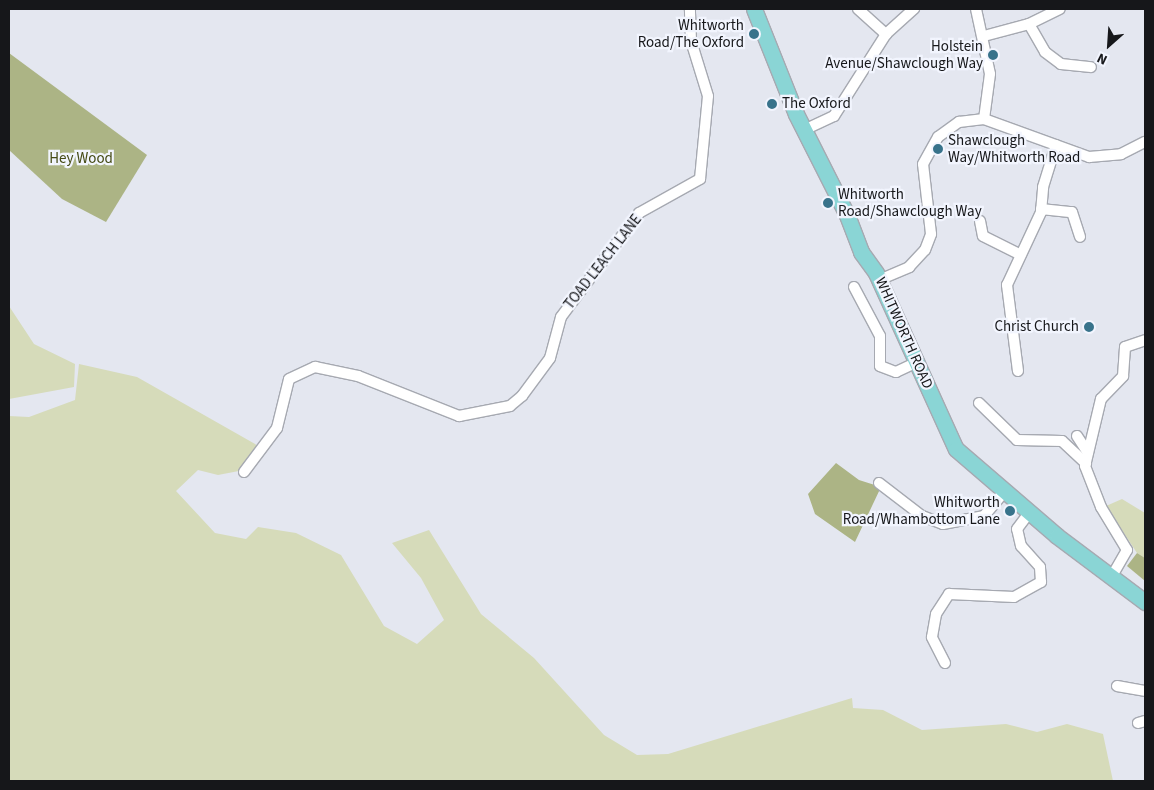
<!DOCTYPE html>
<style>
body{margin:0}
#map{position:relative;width:1154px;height:790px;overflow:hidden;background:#e4e7f0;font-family:"Source Sans 3",sans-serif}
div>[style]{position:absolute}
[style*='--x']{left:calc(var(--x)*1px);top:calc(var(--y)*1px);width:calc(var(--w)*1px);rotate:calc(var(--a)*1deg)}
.green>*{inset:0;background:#d6dbba}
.forest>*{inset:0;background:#acb485}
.roads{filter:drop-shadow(1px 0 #a6a9b1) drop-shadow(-1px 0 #a6a9b1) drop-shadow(0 1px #a6a9b1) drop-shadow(0 -1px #a6a9b1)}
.minor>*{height:10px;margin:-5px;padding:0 5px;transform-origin:5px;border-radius:5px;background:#fff}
.primary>*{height:15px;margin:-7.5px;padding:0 7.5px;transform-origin:7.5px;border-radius:7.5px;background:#8ad5d5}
.dots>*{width:14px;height:14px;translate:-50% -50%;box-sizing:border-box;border:2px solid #f2f5fe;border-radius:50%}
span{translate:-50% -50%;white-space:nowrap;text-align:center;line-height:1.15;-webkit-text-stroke:4.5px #f2f5fe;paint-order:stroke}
.poi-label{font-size:15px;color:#16171a}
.right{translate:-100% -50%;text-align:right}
.left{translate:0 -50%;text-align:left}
.park-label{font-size:15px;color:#454b15}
.street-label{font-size:15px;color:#16171a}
.frame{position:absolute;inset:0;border:10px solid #16171a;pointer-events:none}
.north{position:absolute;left:1084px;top:20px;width:50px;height:50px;-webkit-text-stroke:4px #f2f5fe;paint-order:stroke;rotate:206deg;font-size:14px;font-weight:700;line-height:20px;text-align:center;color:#16171a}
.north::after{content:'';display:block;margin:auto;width:18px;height:22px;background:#16171a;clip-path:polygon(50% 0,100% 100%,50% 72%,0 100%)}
</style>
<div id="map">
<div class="green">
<div style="clip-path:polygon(9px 306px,34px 344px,75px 364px,74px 387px,9px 399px)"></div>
<div style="clip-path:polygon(79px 364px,137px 377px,262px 448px,244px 470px,218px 475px,198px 470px,176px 491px,215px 533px,246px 539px,258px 527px,296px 533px,341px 555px,384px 626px,417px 644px,444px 620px,421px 578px,392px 543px,429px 530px,481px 614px,534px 658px,604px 735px,637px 755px,668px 754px,852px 698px,853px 708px,883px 710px,922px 730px,1006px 724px,1037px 732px,1067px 724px,1103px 734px,1113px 781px,9px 781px,9px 416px,29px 417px,75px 400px)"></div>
<div style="clip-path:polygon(1122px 499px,1145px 513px,1145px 558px,1137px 553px,1106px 506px)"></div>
</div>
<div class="forest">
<div style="clip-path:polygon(9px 53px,147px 155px,106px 222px,62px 199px,9px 150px)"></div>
<div style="clip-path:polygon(836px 463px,859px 480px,881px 487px,855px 542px,815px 514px,808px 494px)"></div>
<div style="clip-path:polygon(1137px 553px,1145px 558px,1145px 581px,1127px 566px)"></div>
</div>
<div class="roads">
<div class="minor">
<div style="--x:858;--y:9;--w:38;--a:42"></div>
<div style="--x:976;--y:9;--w:66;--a:77.8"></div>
<div style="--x:990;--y:74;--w:45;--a:97.6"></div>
<div style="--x:1029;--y:24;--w:32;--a:60"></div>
<div style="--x:1045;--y:52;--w:20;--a:37"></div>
<div style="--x:1061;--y:64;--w:30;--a:6"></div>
<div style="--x:984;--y:36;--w:47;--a:-14.9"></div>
<div style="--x:1029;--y:24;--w:34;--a:-26"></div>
<div style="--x:804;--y:130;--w:33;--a:-25"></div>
<div style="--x:834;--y:116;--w:97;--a:-57.6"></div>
<div style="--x:886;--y:34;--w:38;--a:-42"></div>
<div style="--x:1041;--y:209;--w:31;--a:6"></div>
<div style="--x:1072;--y:212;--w:26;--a:72"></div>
<div style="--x:980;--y:221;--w:15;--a:79"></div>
<div style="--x:983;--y:236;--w:42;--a:26.6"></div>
<div style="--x:879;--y:280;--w:33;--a:-23"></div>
<div style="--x:909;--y:267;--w:23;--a:-47"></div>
<div style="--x:925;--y:250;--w:17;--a:-69"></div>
<div style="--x:931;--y:234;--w:70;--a:-96.5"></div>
<div style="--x:923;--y:164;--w:31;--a:-61"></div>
<div style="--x:938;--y:137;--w:26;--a:-36"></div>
<div style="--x:959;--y:122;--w:25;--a:-7"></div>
<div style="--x:984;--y:119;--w:112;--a:19.9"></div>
<div style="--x:1089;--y:157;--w:32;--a:-5"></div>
<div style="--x:1121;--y:154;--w:27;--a:-27"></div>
<div style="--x:854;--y:287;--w:55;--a:62"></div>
<div style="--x:880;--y:336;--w:30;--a:90"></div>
<div style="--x:880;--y:366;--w:17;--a:21"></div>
<div style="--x:896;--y:372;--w:23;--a:-25"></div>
<div style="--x:1018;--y:371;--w:87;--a:-97.3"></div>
<div style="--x:1007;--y:285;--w:81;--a:-65"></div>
<div style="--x:1041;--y:212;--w:25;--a:-85"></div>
<div style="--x:1043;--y:187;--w:44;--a:-72.8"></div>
<div style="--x:979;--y:403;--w:53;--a:44.2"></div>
<div style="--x:1017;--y:440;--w:45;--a:1.3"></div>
<div style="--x:1062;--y:441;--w:33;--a:43"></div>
<div style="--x:1077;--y:436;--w:20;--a:57"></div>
<div style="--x:244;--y:472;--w:55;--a:-53.1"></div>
<div style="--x:277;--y:428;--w:50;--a:-76.2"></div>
<div style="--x:289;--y:379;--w:29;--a:-25"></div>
<div style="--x:315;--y:367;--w:44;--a:11.8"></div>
<div style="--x:358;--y:376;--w:109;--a:21.6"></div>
<div style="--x:459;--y:416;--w:52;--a:-11.1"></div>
<div style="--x:510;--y:406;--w:16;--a:-40"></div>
<div style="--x:522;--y:396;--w:47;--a:-53.6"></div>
<div style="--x:550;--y:358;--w:42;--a:-75"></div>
<div style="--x:561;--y:317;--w:130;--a:-53.1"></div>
<div style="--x:639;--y:213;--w:70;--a:-29.1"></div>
<div style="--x:700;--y:179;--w:83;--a:-84.5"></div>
<div style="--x:708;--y:96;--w:58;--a:-107.2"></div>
<div style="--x:691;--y:41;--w:32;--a:-92"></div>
<div style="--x:879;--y:483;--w:54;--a:37.5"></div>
<div style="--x:922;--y:516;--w:22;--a:21"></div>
<div style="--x:943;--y:524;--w:42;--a:-11"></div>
<div style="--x:984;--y:516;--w:31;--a:-50"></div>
<div style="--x:1112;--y:576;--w:30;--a:-60"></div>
<div style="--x:1127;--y:550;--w:50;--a:-121.2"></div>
<div style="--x:1101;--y:507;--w:44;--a:-111.3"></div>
<div style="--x:1085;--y:466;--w:69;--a:-76.6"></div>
<div style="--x:1101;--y:399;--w:32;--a:-46"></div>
<div style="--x:1123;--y:376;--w:29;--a:-86"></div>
<div style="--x:1125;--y:347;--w:21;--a:-19"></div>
<div style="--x:945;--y:663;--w:29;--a:-117"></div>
<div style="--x:932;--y:637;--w:23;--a:-80"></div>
<div style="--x:936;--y:614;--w:24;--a:-57"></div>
<div style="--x:949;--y:594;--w:65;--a:2.6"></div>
<div style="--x:1014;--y:597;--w:31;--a:-29"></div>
<div style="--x:1041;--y:582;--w:15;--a:-94"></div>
<div style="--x:1040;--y:567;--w:28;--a:-132"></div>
<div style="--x:1021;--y:546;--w:17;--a:-103"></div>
<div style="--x:1017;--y:529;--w:20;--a:-53"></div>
<div style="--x:1117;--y:686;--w:28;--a:10"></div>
<div style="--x:1138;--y:723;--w:7;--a:-16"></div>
</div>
<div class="primary">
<div style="--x:754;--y:9;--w:113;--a:68.2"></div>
<div style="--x:796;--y:114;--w:113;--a:63.2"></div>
<div style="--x:847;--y:215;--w:40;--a:69"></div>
<div style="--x:861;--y:252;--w:26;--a:54"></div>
<div style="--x:876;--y:273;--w:193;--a:65.6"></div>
<div style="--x:956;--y:449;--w:133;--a:40.7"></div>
<div style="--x:1057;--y:536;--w:110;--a:36.9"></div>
</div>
</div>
<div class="dots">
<div style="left:754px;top:34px;background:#38738b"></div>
<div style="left:993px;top:55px;background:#38738b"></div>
<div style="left:772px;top:104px;background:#38738b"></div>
<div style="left:938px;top:149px;background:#38738b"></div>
<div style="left:828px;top:203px;background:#38738b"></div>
<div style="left:1089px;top:327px;background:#38738b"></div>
<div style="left:1010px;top:511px;background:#38738b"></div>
</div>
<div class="poi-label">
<span class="right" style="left:744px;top:34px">Whitworth<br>Road/The Oxford</span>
<span class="right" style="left:983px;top:55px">Holstein<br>Avenue/Shawclough Way</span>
<span class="left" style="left:782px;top:104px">The Oxford</span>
<span class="left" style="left:948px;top:149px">Shawclough<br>Way/Whitworth Road</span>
<span class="left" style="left:838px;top:203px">Whitworth<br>Road/Shawclough Way</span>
<span class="right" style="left:1079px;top:327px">Christ Church</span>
<span class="right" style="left:1000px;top:511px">Whitworth<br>Road/Whambottom Lane</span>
</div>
<div class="park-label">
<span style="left:81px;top:159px">Hey Wood</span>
</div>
<div class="street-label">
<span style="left:603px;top:262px;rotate:-52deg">TOAD LEACH LANE</span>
<span style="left:904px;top:333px;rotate:66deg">WHITWORTH ROAD</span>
</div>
<div class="frame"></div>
<div class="north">N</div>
</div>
